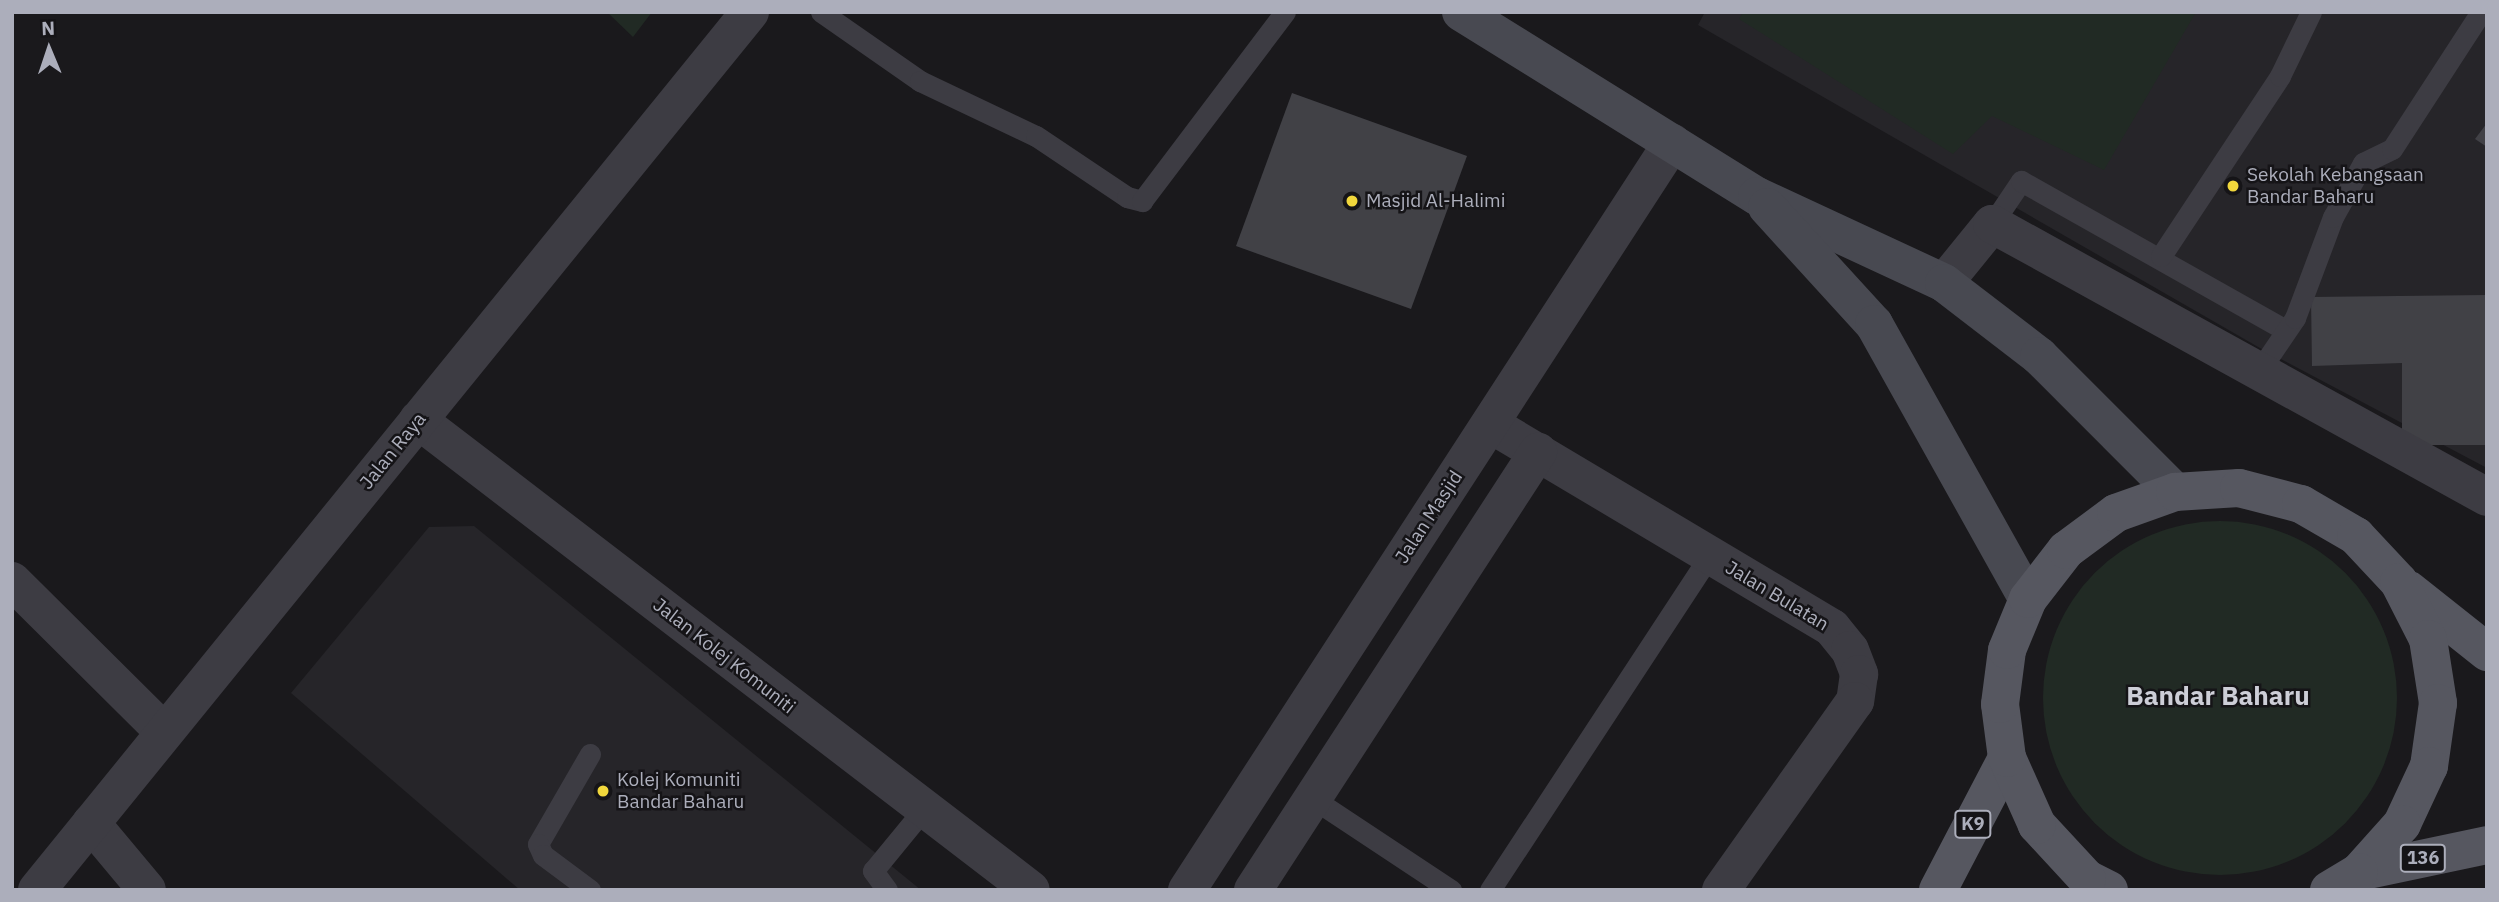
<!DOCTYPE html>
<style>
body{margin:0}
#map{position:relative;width:2499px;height:902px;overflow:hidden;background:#1a191c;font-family:"IBM Plex Sans",sans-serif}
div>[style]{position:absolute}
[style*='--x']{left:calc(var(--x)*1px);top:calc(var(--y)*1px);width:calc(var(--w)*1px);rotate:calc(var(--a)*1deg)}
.built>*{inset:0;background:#262529}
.green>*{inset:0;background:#212a24}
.round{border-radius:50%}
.building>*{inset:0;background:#414146}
.service>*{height:21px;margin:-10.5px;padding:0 10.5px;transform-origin:10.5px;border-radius:10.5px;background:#3d3c43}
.minor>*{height:38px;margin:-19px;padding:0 19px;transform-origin:19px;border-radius:19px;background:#3d3c43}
.tertiary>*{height:38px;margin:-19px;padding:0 19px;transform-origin:19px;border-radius:19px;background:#3d3c43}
.secondary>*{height:38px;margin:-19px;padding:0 19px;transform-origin:19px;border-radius:19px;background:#484951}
.primary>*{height:38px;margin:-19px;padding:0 19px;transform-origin:19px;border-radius:19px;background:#565760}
.dots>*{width:19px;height:19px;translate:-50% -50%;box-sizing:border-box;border:4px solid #151417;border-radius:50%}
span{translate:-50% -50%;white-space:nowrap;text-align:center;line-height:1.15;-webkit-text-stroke:5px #151417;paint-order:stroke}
.shield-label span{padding:2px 5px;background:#151417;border:2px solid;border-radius:5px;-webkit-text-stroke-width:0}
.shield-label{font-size:18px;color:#acaebb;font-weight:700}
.poi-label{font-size:19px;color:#acaebb}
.left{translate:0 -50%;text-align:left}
.street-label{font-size:19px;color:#acaebb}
.district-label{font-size:26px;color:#cdced7;font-weight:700}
.frame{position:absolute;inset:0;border:14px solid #acaebb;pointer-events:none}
.north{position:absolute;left:14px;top:14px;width:70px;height:70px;-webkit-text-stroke:5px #151417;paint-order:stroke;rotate:358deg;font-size:19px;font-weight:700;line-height:28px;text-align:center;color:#acaebb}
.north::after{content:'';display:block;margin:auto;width:24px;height:32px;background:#acaebb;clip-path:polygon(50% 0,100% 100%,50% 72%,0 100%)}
</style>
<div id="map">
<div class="built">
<div style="clip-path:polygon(1705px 12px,2487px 12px,2487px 468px,2260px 348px,1698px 25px)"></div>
<div style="clip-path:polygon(474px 526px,921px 890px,520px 890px,291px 693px,429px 527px)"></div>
</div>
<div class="green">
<div style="clip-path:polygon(607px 12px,652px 12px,633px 37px)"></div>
<div style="clip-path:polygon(1743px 12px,2196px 12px,2104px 170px,1992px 116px,1953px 154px,1739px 19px)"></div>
<div class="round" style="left:2043px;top:521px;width:354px;height:354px"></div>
</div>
<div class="building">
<div style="clip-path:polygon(1292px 93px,1467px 156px,1411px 309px,1236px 246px)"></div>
<div style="clip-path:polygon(2487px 123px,2487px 147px,2475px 139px)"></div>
<div style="clip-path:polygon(2487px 295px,2487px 445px,2402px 445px,2402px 363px,2312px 366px,2311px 297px)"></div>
</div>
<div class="service">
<div style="--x:821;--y:12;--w:121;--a:34.9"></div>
<div style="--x:920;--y:81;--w:128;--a:25.4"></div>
<div style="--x:1036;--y:136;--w:110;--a:33.8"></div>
<div style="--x:1127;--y:197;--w:16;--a:15"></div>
<div style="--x:1142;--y:201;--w:237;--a:-52.9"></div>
<div style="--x:1992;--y:224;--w:52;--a:-56"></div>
<div style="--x:2021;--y:181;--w:303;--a:29.4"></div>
<div style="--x:2161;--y:256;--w:216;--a:-56.5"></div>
<div style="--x:2280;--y:76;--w:71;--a:-64.2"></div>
<div style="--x:2259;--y:371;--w:64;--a:-55.8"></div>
<div style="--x:2295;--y:318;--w:108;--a:-69.4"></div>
<div style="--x:2333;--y:217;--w:62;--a:-60.9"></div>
<div style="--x:2363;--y:163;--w:32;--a:-26"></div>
<div style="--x:2392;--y:149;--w:163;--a:-57"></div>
<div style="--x:590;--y:754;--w:104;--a:120"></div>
<div style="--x:538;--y:844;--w:12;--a:66"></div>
<div style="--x:543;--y:855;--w:59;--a:36.7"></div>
<div style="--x:1312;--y:798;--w:167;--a:33.5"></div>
<div style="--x:887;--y:890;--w:24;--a:-126"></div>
<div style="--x:873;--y:871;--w:80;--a:-50.6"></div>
<div style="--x:1490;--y:890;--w:401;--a:-56.7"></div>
</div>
<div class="minor">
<div style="--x:1944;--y:283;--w:76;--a:-50.9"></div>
<div style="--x:1992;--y:224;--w:565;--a:28.88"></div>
<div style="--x:418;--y:420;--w:772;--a:37.48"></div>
<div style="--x:1490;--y:424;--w:398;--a:30.8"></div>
<div style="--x:1832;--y:628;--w:28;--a:51"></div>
<div style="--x:1850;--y:650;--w:26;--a:69"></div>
<div style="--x:1859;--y:674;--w:27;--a:98"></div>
<div style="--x:1855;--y:701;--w:232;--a:125.3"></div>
<div style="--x:12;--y:581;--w:214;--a:44.8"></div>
<div style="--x:91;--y:823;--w:87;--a:50.1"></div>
<div style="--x:1187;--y:890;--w:891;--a:-57.01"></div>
<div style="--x:1253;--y:890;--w:523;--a:-56.95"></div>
</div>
<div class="tertiary">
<div style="--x:37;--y:890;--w:1131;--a:-50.92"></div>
</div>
<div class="secondary">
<div style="--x:1461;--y:12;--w:349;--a:31.9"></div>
<div style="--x:1757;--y:196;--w:206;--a:24.9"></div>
<div style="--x:1944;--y:283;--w:120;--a:37.5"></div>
<div style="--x:2039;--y:356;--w:192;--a:45"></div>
<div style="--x:1767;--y:207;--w:159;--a:47.6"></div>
<div style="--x:1874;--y:324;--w:315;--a:60.8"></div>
</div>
<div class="primary">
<div style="--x:2409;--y:590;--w:100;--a:38.5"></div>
<div style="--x:2359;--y:872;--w:131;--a:-11.9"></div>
<div style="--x:1938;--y:890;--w:149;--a:-62.4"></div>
<div style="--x:2109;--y:890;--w:25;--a:-153"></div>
<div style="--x:2087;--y:879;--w:74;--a:-132.8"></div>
<div style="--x:2037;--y:825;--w:73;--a:-114.1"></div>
<div style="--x:2007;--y:758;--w:54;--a:-97.4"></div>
<div style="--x:2000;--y:704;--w:54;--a:-82.6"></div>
<div style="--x:2007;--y:650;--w:55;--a:-67.6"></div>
<div style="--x:2028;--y:599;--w:62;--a:-52.2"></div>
<div style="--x:2066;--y:550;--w:62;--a:-36.5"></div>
<div style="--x:2116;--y:513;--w:63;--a:-19.6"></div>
<div style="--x:2175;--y:492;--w:64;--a:-3.6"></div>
<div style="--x:2239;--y:488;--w:64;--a:14.5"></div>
<div style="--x:2301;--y:504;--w:64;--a:30.2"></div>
<div style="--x:2356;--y:536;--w:63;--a:46.9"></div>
<div style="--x:2399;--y:582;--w:64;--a:63"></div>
<div style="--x:2428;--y:639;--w:65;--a:81.1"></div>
<div style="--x:2438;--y:703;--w:64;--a:98.1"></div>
<div style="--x:2429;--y:766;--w:64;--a:115"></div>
<div style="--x:2402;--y:824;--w:64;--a:131.9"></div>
<div style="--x:2359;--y:872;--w:35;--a:149"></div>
</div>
<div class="dots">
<div style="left:2233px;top:186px;background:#f1d73c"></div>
<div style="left:1352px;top:201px;background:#f1d73c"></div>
<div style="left:603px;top:791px;background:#f1d73c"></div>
</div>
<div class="shield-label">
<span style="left:1973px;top:824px">K9</span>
<span style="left:2423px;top:858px">136</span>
</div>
<div class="poi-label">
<span class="left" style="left:2247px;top:186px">Sekolah Kebangsaan<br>Bandar Baharu</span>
<span class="left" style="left:1366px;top:201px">Masjid Al-Halimi</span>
<span class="left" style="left:617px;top:791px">Kolej Komuniti<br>Bandar Baharu</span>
</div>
<div class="street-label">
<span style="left:393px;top:451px;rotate:-51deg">Jalan Raya</span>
<span style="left:1429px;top:517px;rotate:-57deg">Jalan Masjid</span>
<span style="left:1777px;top:596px;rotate:31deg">Jalan Bulatan</span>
<span style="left:724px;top:656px;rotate:38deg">Jalan Kolej Komuniti</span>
</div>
<div class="district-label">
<span style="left:2218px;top:696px">Bandar Baharu</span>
</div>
<div class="frame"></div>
<div class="north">N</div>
</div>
